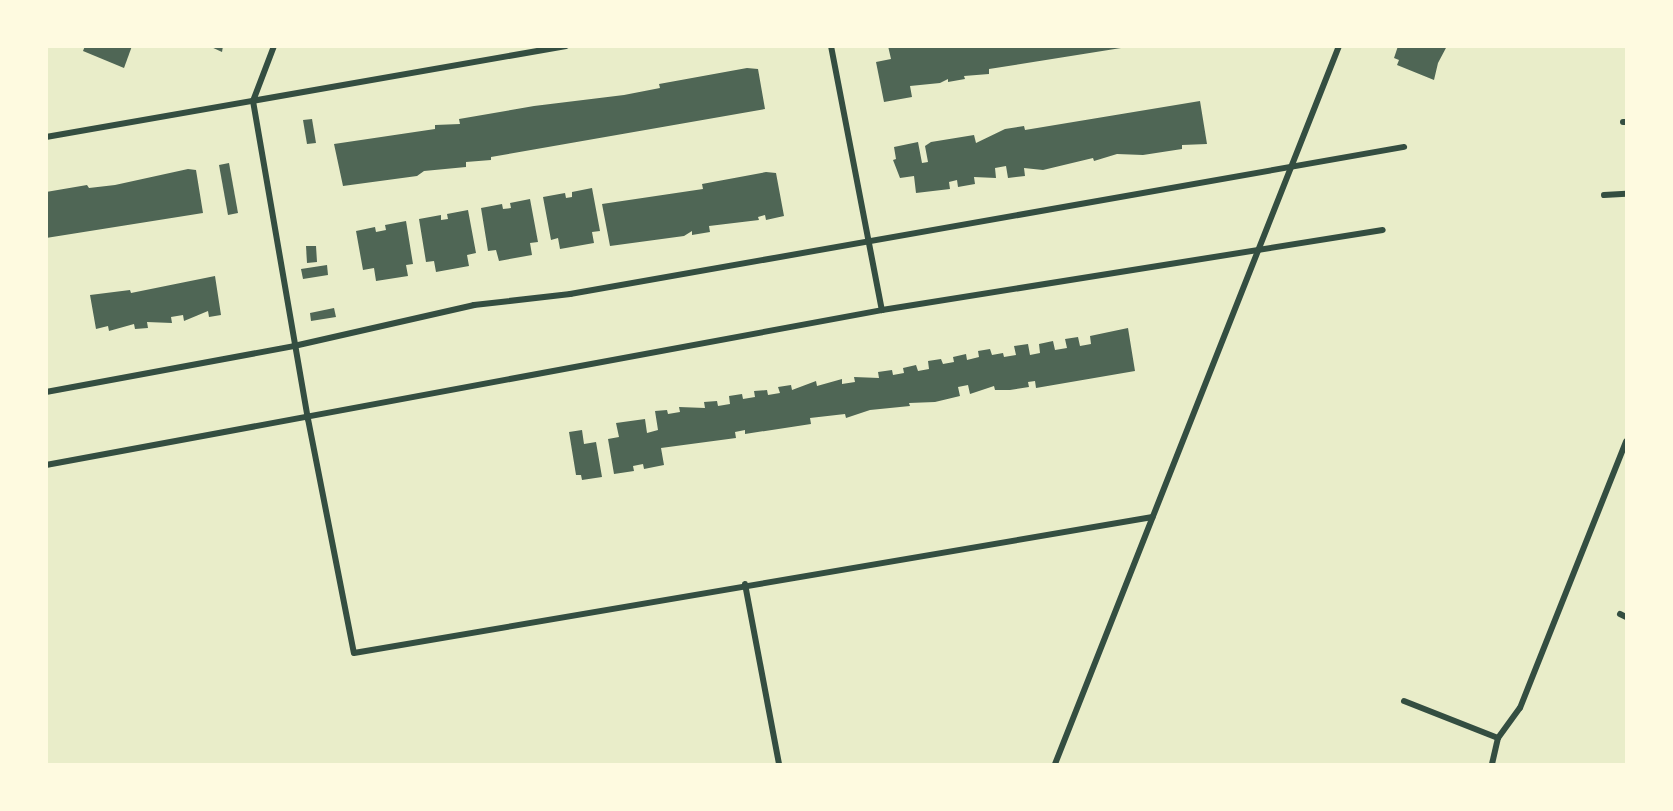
<!DOCTYPE html>
<style>
body{margin:0}
#map{position:relative;width:1673px;height:811px;overflow:hidden;background:#e9edc9;font-family:Rubik,sans-serif}
div>[style]{position:absolute}
[style*='--x']{left:calc(var(--x)*1px);top:calc(var(--y)*1px);width:calc(var(--w)*1px);rotate:calc(var(--a)*1deg)}
.building>*{inset:0;background:#4f6655}
.minor>*{height:6px;margin:-3px;padding:0 3px;transform-origin:3px;border-radius:3px;background:#344e41}
span{translate:-50% -50%;white-space:nowrap;text-align:center;line-height:1.15;-webkit-text-stroke:5px #fefae0;paint-order:stroke}
.frame{position:absolute;inset:0;border:48px solid #fefae0;pointer-events:none}
</style>
<div id="map">
<div class="building">
<div style="clip-path:polygon(85px 46px,132px 46px,124px 68px,83px 51px)"></div>
<div style="clip-path:polygon(209px 46px,223px 46px,222px 52px)"></div>
<div style="clip-path:polygon(888px 46px,1121px 46px,1121px 48px,989px 69px,989px 74px,964px 76px,965px 79px,948px 82px,948px 79px,940px 83px,910px 86px,912px 97px,884px 102px,876px 62px,891px 59px)"></div>
<div style="clip-path:polygon(1398px 46px,1447px 46px,1438px 63px,1434px 80px,1397px 65px,1399px 60px,1394px 58px)"></div>
<div style="clip-path:polygon(747px 68px,758px 69px,765px 109px,491px 157px,491px 160px,466px 162px,466px 167px,424px 171px,417px 176px,343px 186px,334px 144px,435px 129px,435px 125px,460px 124px,459px 119px,534px 106px,624px 95px,660px 88px,659px 84px)"></div>
<div style="clip-path:polygon(1200px 101px,1207px 144px,1182px 145px,1182px 149px,1143px 155px,1117px 154px,1094px 161px,1093px 158px,1043px 170px,1024px 168px,1025px 176px,1008px 178px,1006px 166px,995px 168px,996px 178px,974px 177px,975px 184px,958px 187px,957px 180px,949px 182px,950px 189px,916px 193px,914px 176px,900px 178px,893px 160px,896px 159px,894px 147px,918px 142px,922px 163px,928px 162px,925px 146px,931px 142px,974px 135px,976px 143px,1005px 129px,1024px 126px,1025px 130px)"></div>
<div style="clip-path:polygon(312px 119px,316px 143px,307px 144px,303px 120px)"></div>
<div style="clip-path:polygon(229px 163px,238px 213px,228px 215px,219px 165px)"></div>
<div style="clip-path:polygon(188px 169px,196px 170px,203px 213px,46px 238px,46px 192px,87px 185px,89px 188px,115px 185px)"></div>
<div style="clip-path:polygon(766px 172px,776px 173px,784px 216px,766px 220px,765px 215px,758px 217px,759px 220px,709px 226px,710px 232px,692px 235px,692px 231px,684px 236px,610px 246px,602px 204px,703px 189px,702px 184px)"></div>
<div style="clip-path:polygon(592px 188px,600px 231px,592px 232px,594px 243px,560px 249px,558px 238px,551px 240px,543px 197px,565px 193px,566px 198px,572px 197px,572px 192px)"></div>
<div style="clip-path:polygon(530px 199px,538px 242px,530px 243px,532px 255px,499px 261px,496px 250px,488px 251px,481px 208px,502px 204px,503px 209px,511px 208px,510px 203px)"></div>
<div style="clip-path:polygon(468px 210px,476px 253px,467px 255px,469px 266px,436px 272px,434px 261px,426px 262px,419px 219px,441px 215px,441px 220px,448px 219px,447px 214px)"></div>
<div style="clip-path:polygon(406px 221px,413px 264px,406px 265px,408px 276px,376px 281px,374px 268px,363px 270px,356px 231px,375px 227px,376px 232px,386px 230px,385px 225px)"></div>
<div style="clip-path:polygon(306px 246px,316px 246px,317px 262px,307px 263px)"></div>
<div style="clip-path:polygon(327px 265px,328px 275px,303px 279px,301px 269px)"></div>
<div style="clip-path:polygon(215px 276px,221px 315px,209px 317px,208px 311px,184px 321px,183px 315px,171px 317px,172px 323px,147px 322px,148px 328px,135px 329px,134px 324px,109px 331px,108px 326px,96px 329px,90px 295px,130px 290px,131px 293px)"></div>
<div style="clip-path:polygon(334px 308px,336px 317px,311px 321px,310px 313px)"></div>
<div style="clip-path:polygon(1128px 328px,1135px 371px,1036px 388px,1035px 381px,1028px 382px,1029px 387px,1010px 390px,995px 390px,994px 386px,970px 394px,968px 385px,958px 387px,960px 396px,935px 402px,909px 403px,910px 406px,870px 410px,846px 418px,845px 414px,810px 418px,811px 424px,745px 434px,745px 430px,735px 432px,736px 438px,661px 448px,664px 465px,644px 469px,643px 464px,633px 466px,634px 471px,614px 474px,608px 439px,619px 437px,616px 423px,645px 419px,647px 433px,658px 430px,655px 411px,667px 410px,668px 414px,680px 412px,679px 407px,705px 408px,704px 402px,717px 401px,718px 406px,730px 404px,729px 396px,742px 394px,743px 399px,755px 397px,754px 391px,767px 390px,768px 395px,780px 393px,778px 387px,791px 385px,792px 390px,816px 381px,817px 386px,842px 379px,842px 384px,855px 382px,854px 377px,879px 378px,878px 372px,892px 370px,893px 375px,904px 373px,903px 368px,916px 365px,918px 371px,929px 369px,928px 361px,941px 359px,943px 364px,954px 362px,953px 357px,966px 354px,967px 360px,979px 357px,978px 351px,990px 349px,992px 355px,1003px 353px,1004px 357px,1016px 355px,1014px 346px,1028px 344px,1030px 355px,1040px 353px,1039px 344px,1053px 341px,1055px 350px,1067px 348px,1065px 339px,1078px 337px,1080px 346px,1091px 344px,1090px 336px)"></div>
<div style="clip-path:polygon(582px 430px,584px 444px,596px 442px,602px 477px,582px 480px,581px 475px,576px 475px,569px 432px)"></div>
</div>
<div class="minor">
<div style="--x:274;--y:46;--w:59;--a:110.9"></div>
<div style="--x:253;--y:101;--w:323;--a:80.2"></div>
<div style="--x:308;--y:419;--w:238;--a:78.9"></div>
<div style="--x:354;--y:653;--w:810;--a:-9.66"></div>
<div style="--x:831;--y:46;--w:269;--a:79.1"></div>
<div style="--x:1623;--y:122;--w:3;--a:0"></div>
<div style="--x:46;--y:137;--w:528;--a:-9.93"></div>
<div style="--x:1604;--y:195;--w:22;--a:-3"></div>
<div style="--x:46;--y:392;--w:252;--a:-10.5"></div>
<div style="--x:294;--y:346;--w:185;--a:-12.8"></div>
<div style="--x:474;--y:305;--w:97;--a:-6.5"></div>
<div style="--x:570;--y:294;--w:847;--a:-10"></div>
<div style="--x:46;--y:465;--w:850;--a:-10.5"></div>
<div style="--x:882;--y:310;--w:507;--a:-9.07"></div>
<div style="--x:745;--y:584;--w:183;--a:79.3"></div>
<div style="--x:1620;--y:614;--w:7;--a:27"></div>
<div style="--x:1404;--y:701;--w:101;--a:21.5"></div>
<div style="--x:1055;--y:764;--w:772;--a:-68.42"></div>
<div style="--x:1492;--y:764;--w:27;--a:-77"></div>
<div style="--x:1498;--y:738;--w:37;--a:-54"></div>
<div style="--x:1520;--y:708;--w:287;--a:-68.3"></div>
</div>
<div class="frame"></div>
</div>
